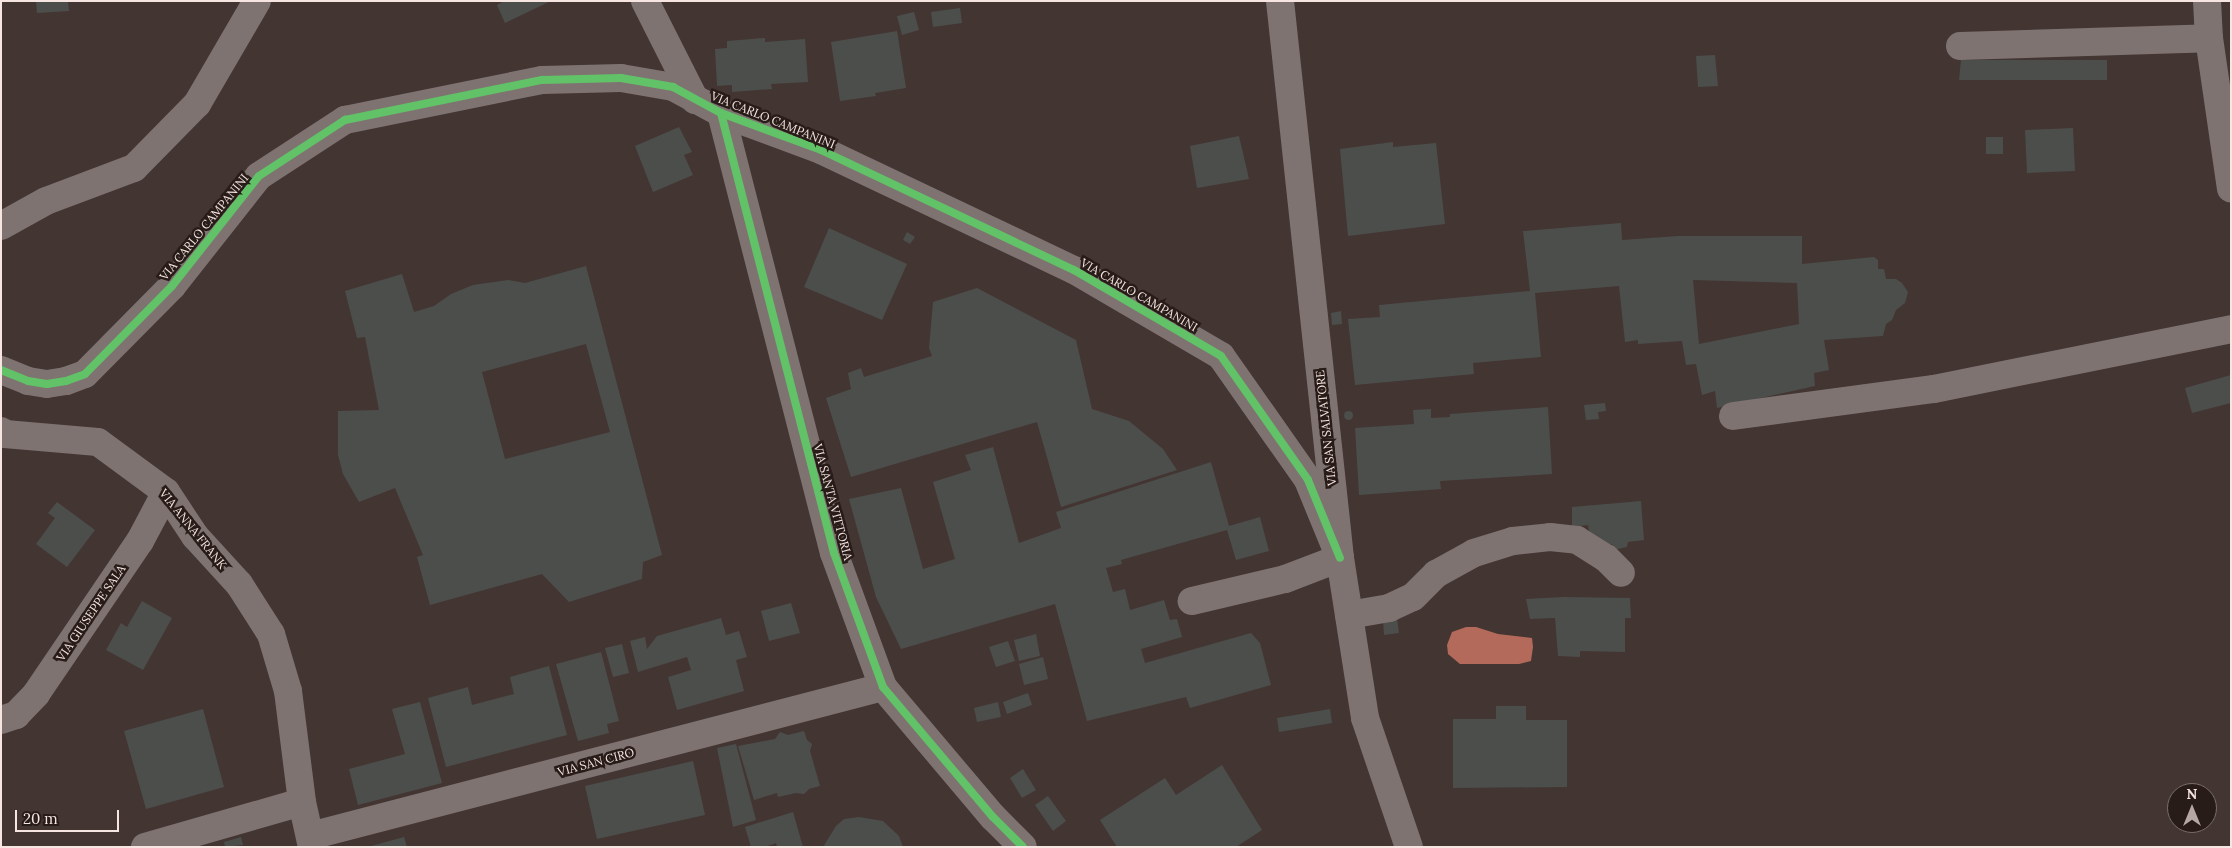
<!DOCTYPE html>
<style>
body{margin:0}
#map{position:relative;width:2232px;height:848px;overflow:hidden;background:#433532;font-family:Lora,serif}
div>[style]{position:absolute}
[style*='--x']{left:calc(var(--x)*1px);top:calc(var(--y)*1px);width:calc(var(--w)*1px);rotate:calc(var(--a)*1deg)}
.water>*{inset:0;background:#b36a5a}
.building>*{inset:0;background:#4c4e4c}
.round{border-radius:50%}
.minor>*{height:28px;margin:-14px;padding:0 14px;transform-origin:14px;border-radius:14px;background:#7f7371}
.cycleway>*{height:8px;margin:-4px;padding:0 4px;transform-origin:4px;border-radius:4px;background:#61c268}
span{translate:-50% -50%;white-space:nowrap;text-align:center;line-height:1.15;-webkit-text-stroke:5px #281c19;paint-order:stroke}
.street-label{font-size:12px;color:#f6e5e1}
.frame{position:absolute;inset:0;border:2px solid #f6e5e1;pointer-events:none}
.north{position:absolute;left:2167px;top:783px;width:50px;height:50px;box-sizing:border-box;background:#281c19;border:1px solid #7a6c69;border-radius:50%;rotate:0deg;font-size:14px;font-weight:700;line-height:20px;text-align:center;color:#f6e5e1}
.north::after{content:'';display:block;margin:auto;width:18px;height:22px;background:#b7a7a4;clip-path:polygon(50% 0,100% 100%,50% 72%,0 100%)}
.scale{position:absolute;left:15px;top:810px;width:104px;height:22px;box-sizing:border-box;border:2px solid #f6e5e1;border-top:0;padding-left:6px;font-size:15px;line-height:18px;white-space:nowrap;color:#f6e5e1;-webkit-text-stroke:4px #281c19;paint-order:stroke}
</style>
<div id="map">
<div class="water">
<div style="clip-path:polygon(1466px 627px,1476px 627px,1498px 634px,1532px 638px,1533px 647px,1531px 661px,1519px 664px,1460px 664px,1448px 654px,1447px 645px,1452px 632px)"></div>
</div>
<div class="building">
<div style="clip-path:polygon(36px 1px,68px 1px,69px 11px,37px 13px)"></div>
<div style="clip-path:polygon(504px 1px,551px 1px,505px 23px,497px 5px)"></div>
<div style="clip-path:polygon(960px 8px,962px 23px,933px 27px,931px 12px)"></div>
<div style="clip-path:polygon(914px 12px,919px 30px,902px 35px,897px 16px)"></div>
<div style="clip-path:polygon(897px 31px,906px 88px,875px 93px,876px 96px,840px 101px,831px 42px)"></div>
<div style="clip-path:polygon(765px 38px,765px 42px,805px 39px,808px 82px,771px 84px,772px 89px,732px 92px,732px 85px,717px 86px,715px 49px,727px 48px,727px 41px)"></div>
<div style="clip-path:polygon(1715px 55px,1718px 86px,1698px 87px,1696px 56px)"></div>
<div style="clip-path:polygon(1961px 60px,2107px 60px,2107px 80px,1959px 80px)"></div>
<div style="clip-path:polygon(679px 127px,692px 152px,684px 155px,693px 175px,653px 192px,635px 146px)"></div>
<div style="clip-path:polygon(2073px 128px,2075px 171px,2027px 173px,2025px 130px)"></div>
<div style="clip-path:polygon(1239px 136px,1249px 179px,1197px 188px,1190px 146px)"></div>
<div style="clip-path:polygon(1986px 137px,2003px 137px,2003px 154px,1986px 154px)"></div>
<div style="clip-path:polygon(1393px 142px,1393px 147px,1436px 143px,1445px 224px,1348px 236px,1340px 149px)"></div>
<div style="clip-path:polygon(evenodd,1621px 223px,1622px 240px,1678px 236px,1802px 236px,1802px 264px,1874px 257px,1878px 260px,1878px 269px,1884px 269px,1886px 279px,1896px 279px,1902px 283px,1908px 292px,1905px 303px,1896px 310px,1892px 320px,1886px 324px,1883px 336px,1824px 340px,1829px 370px,1814px 373px,1815px 386px,1717px 408px,1715px 391px,1702px 395px,1696px 364px,1686px 365px,1682px 341px,1638px 344px,1638px 340px,1625px 342px,1619px 286px,1535px 293px,1541px 357px,1473px 363px,1474px 374px,1355px 385px,1348px 319px,1380px 317px,1379px 305px,1530px 291px,1523px 231px,1621px 223px,1693px 280px,1797px 283px,1799px 324px,1699px 344px,1693px 280px)"></div>
<div style="clip-path:polygon(829px 228px,907px 264px,882px 320px,804px 287px)"></div>
<div style="clip-path:polygon(907px 232px,915px 237px,910px 244px,903px 240px)"></div>
<div style="clip-path:polygon(evenodd,586px 266px,662px 555px,643px 562px,642px 579px,569px 602px,542px 574px,430px 605px,417px 557px,423px 555px,395px 488px,359px 502px,343px 474px,338px 455px,338px 411px,379px 410px,365px 337px,357px 338px,345px 291px,402px 274px,414px 312px,434px 306px,451px 294px,473px 285px,508px 280px,525px 283px,586px 266px,586px 344px,610px 432px,505px 459px,482px 372px,586px 344px)"></div>
<div style="clip-path:polygon(977px 288px,1076px 340px,1092px 409px,1129px 421px,1163px 449px,1177px 470px,1061px 507px,1037px 422px,851px 477px,826px 398px,851px 389px,848px 373px,861px 368px,864px 377px,932px 356px,929px 348px,933px 302px)"></div>
<div style="clip-path:polygon(1341px 311px,1342px 324px,1332px 325px,1331px 313px)"></div>
<div style="clip-path:polygon(2231px 375px,2231px 403px,2192px 413px,2185px 388px)"></div>
<div style="clip-path:polygon(1605px 403px,1606px 411px,1598px 412px,1599px 419px,1586px 420px,1584px 405px)"></div>
<div style="clip-path:polygon(1548px 407px,1552px 474px,1440px 481px,1441px 489px,1359px 495px,1355px 428px,1414px 424px,1413px 410px,1431px 409px,1431px 418px,1450px 417px,1450px 414px)"></div>
<div class="round" style="left:1343.5px;top:410.5px;width:9px;height:9px"></div>
<div style="clip-path:polygon(993px 447px,1019px 543px,1061px 528px,1056px 512px,1211px 462px,1229px 526px,1260px 517px,1269px 551px,1236px 560px,1227px 530px,1121px 560px,1122px 564px,1106px 568px,1113px 592px,1125px 589px,1130px 610px,1164px 600px,1170px 620px,1177px 619px,1182px 637px,1141px 649px,1145px 663px,1251px 633px,1260px 643px,1271px 685px,1190px 708px,1186px 697px,1087px 721px,1055px 604px,901px 649px,876px 597px,849px 499px,901px 488px,923px 569px,955px 559px,933px 482px,971px 470px,965px 455px)"></div>
<div style="clip-path:polygon(1641px 501px,1644px 540px,1628px 542px,1627px 547px,1613px 550px,1612px 544px,1603px 545px,1590px 538px,1588px 525px,1572px 527px,1572px 507px)"></div>
<div style="clip-path:polygon(57px 502px,95px 530px,67px 567px,36px 544px,55px 518px,48px 513px)"></div>
<div style="clip-path:polygon(1564px 597px,1630px 598px,1631px 618px,1625px 618px,1625px 652px,1580px 651px,1580px 657px,1558px 656px,1555px 618px,1530px 619px,1526px 599px)"></div>
<div style="clip-path:polygon(142px 601px,172px 618px,143px 670px,106px 650px,121px 623px,127px 627px)"></div>
<div style="clip-path:polygon(791px 603px,800px 633px,769px 641px,761px 611px)"></div>
<div style="clip-path:polygon(721px 618px,726px 635px,739px 631px,747px 657px,736px 660px,744px 691px,677px 710px,668px 677px,691px 670px,687px 657px,638px 672px,630px 641px,645px 637px,647px 649px,657px 636px)"></div>
<div style="clip-path:polygon(1397px 618px,1399px 633px,1384px 635px,1383px 619px)"></div>
<div style="clip-path:polygon(1036px 634px,1040px 656px,1019px 661px,1014px 640px)"></div>
<div style="clip-path:polygon(1008px 641px,1015px 661px,996px 667px,989px 647px)"></div>
<div style="clip-path:polygon(622px 644px,629px 673px,613px 677px,605px 648px)"></div>
<div style="clip-path:polygon(601px 652px,619px 721px,607px 724px,609px 733px,578px 741px,556px 664px)"></div>
<div style="clip-path:polygon(1043px 657px,1048px 679px,1024px 685px,1019px 664px)"></div>
<div style="clip-path:polygon(549px 666px,567px 735px,446px 767px,428px 698px,468px 687px,472px 705px,514px 694px,510px 677px)"></div>
<div style="clip-path:polygon(1028px 693px,1032px 705px,1007px 714px,1003px 702px)"></div>
<div style="clip-path:polygon(420px 702px,442px 783px,358px 805px,349px 769px,405px 754px,392px 709px)"></div>
<div style="clip-path:polygon(998px 702px,1001px 717px,977px 722px,974px 708px)"></div>
<div style="clip-path:polygon(1496px 706px,1526px 706px,1526px 720px,1567px 720px,1567px 787px,1453px 788px,1453px 719px,1496px 719px)"></div>
<div style="clip-path:polygon(203px 709px,224px 787px,146px 809px,124px 731px)"></div>
<div style="clip-path:polygon(1330px 709px,1332px 723px,1279px 732px,1277px 718px)"></div>
<div style="clip-path:polygon(804px 731px,807px 740px,812px 744px,810px 751px,820px 786px,809px 789px,804px 794px,796px 793px,778px 797px,777px 793px,754px 800px,738px 746px,775px 739px,780px 732px,788px 735px)"></div>
<div style="clip-path:polygon(736px 744px,756px 820px,733px 827px,717px 748px)"></div>
<div style="clip-path:polygon(693px 761px,705px 815px,597px 839px,585px 786px)"></div>
<div style="clip-path:polygon(1222px 765px,1262px 830px,1236px 847px,1117px 847px,1100px 820px,1165px 778px,1176px 795px)"></div>
<div style="clip-path:polygon(1023px 769px,1036px 790px,1022px 798px,1010px 778px)"></div>
<div style="clip-path:polygon(1048px 796px,1066px 821px,1053px 831px,1035px 805px)"></div>
<div style="clip-path:polygon(793px 812px,803px 847px,777px 847px,776px 843px,765px 847px,751px 847px,745px 827px)"></div>
<div style="clip-path:polygon(859px 817px,883px 821px,899px 836px,903px 847px,823px 847px,836px 826px,844px 819px)"></div>
<div style="clip-path:polygon(241px 837px,243px 845px,225px 847px,224px 842px)"></div>
<div style="clip-path:polygon(404px 837px,407px 847px,371px 847px,371px 846px)"></div>
</div>
<div class="minor">
<div style="--x:645;--y:1;--w:111;--a:63.2"></div>
<div style="--x:1280;--y:1;--w:560;--a:83.85"></div>
<div style="--x:1340;--y:558;--w:162;--a:81.1"></div>
<div style="--x:1365;--y:718;--w:136;--a:71.2"></div>
<div style="--x:2207;--y:1;--w:37;--a:87"></div>
<div style="--x:2209;--y:38;--w:152;--a:81.7"></div>
<div style="--x:1960;--y:46;--w:249;--a:-1.8"></div>
<div style="--x:721;--y:113;--w:454;--a:75.6"></div>
<div style="--x:834;--y:553;--w:143;--a:69.9"></div>
<div style="--x:883;--y:687;--w:170;--a:49.8"></div>
<div style="--x:993;--y:817;--w:42;--a:45"></div>
<div style="--x:1;--y:226;--w:51;--a:-29.1"></div>
<div style="--x:46;--y:201;--w:94;--a:-20.6"></div>
<div style="--x:134;--y:168;--w:90;--a:-45.5"></div>
<div style="--x:197;--y:104;--w:119;--a:-59.8"></div>
<div style="--x:1;--y:370;--w:29;--a:22"></div>
<div style="--x:28;--y:381;--w:19;--a:9"></div>
<div style="--x:47;--y:384;--w:19;--a:-9"></div>
<div style="--x:66;--y:381;--w:20;--a:-20"></div>
<div style="--x:85;--y:374;--w:124;--a:-45.3"></div>
<div style="--x:172;--y:286;--w:140;--a:-51.7"></div>
<div style="--x:259;--y:176;--w:103;--a:-33.1"></div>
<div style="--x:345;--y:120;--w:201;--a:-11.5"></div>
<div style="--x:542;--y:80;--w:79;--a:-1.5"></div>
<div style="--x:621;--y:78;--w:53;--a:9.8"></div>
<div style="--x:673;--y:87;--w:55;--a:28.4"></div>
<div style="--x:721;--y:113;--w:107;--a:20.3"></div>
<div style="--x:821;--y:150;--w:280;--a:25.4"></div>
<div style="--x:1074;--y:270;--w:170;--a:30.3"></div>
<div style="--x:1221;--y:356;--w:151;--a:54.9"></div>
<div style="--x:1308;--y:480;--w:84;--a:67.7"></div>
<div style="--x:1340;--y:558;--w:59;--a:159.1"></div>
<div style="--x:1285;--y:579;--w:96;--a:166.7"></div>
<div style="--x:1733;--y:416;--w:203;--a:-7.7"></div>
<div style="--x:1934;--y:389;--w:303;--a:-11.4"></div>
<div style="--x:1;--y:431;--w:5;--a:37"></div>
<div style="--x:5;--y:434;--w:93;--a:4.9"></div>
<div style="--x:98;--y:442;--w:84;--a:36.3"></div>
<div style="--x:166;--y:492;--w:53;--a:56.6"></div>
<div style="--x:195;--y:536;--w:65;--a:47.5"></div>
<div style="--x:239;--y:584;--w:59;--a:57.4"></div>
<div style="--x:271;--y:634;--w:59;--a:73.4"></div>
<div style="--x:288;--y:691;--w:112;--a:82.8"></div>
<div style="--x:302;--y:802;--w:46;--a:77.5"></div>
<div style="--x:1349;--y:615;--w:41;--a:-9.9"></div>
<div style="--x:1389;--y:608;--w:26;--a:-25"></div>
<div style="--x:1413;--y:597;--w:33;--a:-45"></div>
<div style="--x:1436;--y:574;--w:43;--a:-28.9"></div>
<div style="--x:1474;--y:553;--w:41;--a:-17.1"></div>
<div style="--x:1513;--y:541;--w:37;--a:-6"></div>
<div style="--x:1550;--y:537;--w:27;--a:6"></div>
<div style="--x:1577;--y:540;--w:34;--a:32"></div>
<div style="--x:1606;--y:558;--w:21;--a:45"></div>
<div style="--x:1;--y:720;--w:16;--a:-18"></div>
<div style="--x:16;--y:715;--w:29;--a:-46"></div>
<div style="--x:36;--y:694;--w:185;--a:-55.8"></div>
<div style="--x:140;--y:541;--w:55;--a:-62"></div>
<div style="--x:310;--y:836;--w:592;--a:-14.58"></div>
<div style="--x:145;--y:847;--w:163;--a:-16"></div>
</div>
<div class="cycleway">
<div style="--x:721;--y:113;--w:454;--a:75.6"></div>
<div style="--x:834;--y:553;--w:143;--a:69.9"></div>
<div style="--x:883;--y:687;--w:170;--a:49.8"></div>
<div style="--x:993;--y:817;--w:42;--a:45"></div>
<div style="--x:1;--y:370;--w:29;--a:22"></div>
<div style="--x:28;--y:381;--w:19;--a:9"></div>
<div style="--x:47;--y:384;--w:19;--a:-9"></div>
<div style="--x:66;--y:381;--w:20;--a:-20"></div>
<div style="--x:85;--y:374;--w:124;--a:-45.3"></div>
<div style="--x:172;--y:286;--w:140;--a:-51.7"></div>
<div style="--x:259;--y:176;--w:103;--a:-33.1"></div>
<div style="--x:345;--y:120;--w:201;--a:-11.5"></div>
<div style="--x:542;--y:80;--w:79;--a:-1.5"></div>
<div style="--x:621;--y:78;--w:53;--a:9.8"></div>
<div style="--x:673;--y:87;--w:55;--a:28.4"></div>
<div style="--x:721;--y:113;--w:107;--a:20.3"></div>
<div style="--x:821;--y:150;--w:280;--a:25.4"></div>
<div style="--x:1074;--y:270;--w:170;--a:30.3"></div>
<div style="--x:1221;--y:356;--w:151;--a:54.9"></div>
<div style="--x:1308;--y:480;--w:84;--a:67.7"></div>
</div>
<div class="street-label">
<span style="left:773px;top:120px;rotate:22deg">VIA CARLO CAMPANINI</span>
<span style="left:204px;top:227px;rotate:-51deg">VIA CARLO CAMPANINI</span>
<span style="left:1139px;top:295px;rotate:30deg">VIA CARLO CAMPANINI</span>
<span style="left:1326px;top:428px;rotate:-96deg">VIA SAN SALVATORE</span>
<span style="left:833px;top:502px;rotate:75deg">VIA SANTA VITTORIA</span>
<span style="left:193px;top:529px;rotate:51deg">VIA ANNA FRANK</span>
<span style="left:91px;top:613px;rotate:-56deg">VIA GIUSEPPE SALA</span>
<span style="left:596px;top:762px;rotate:-15deg">VIA SAN CIRO</span>
</div>
<div class="frame"></div>
<div class="north">N</div>
<div class="scale">20 m</div>
</div>
